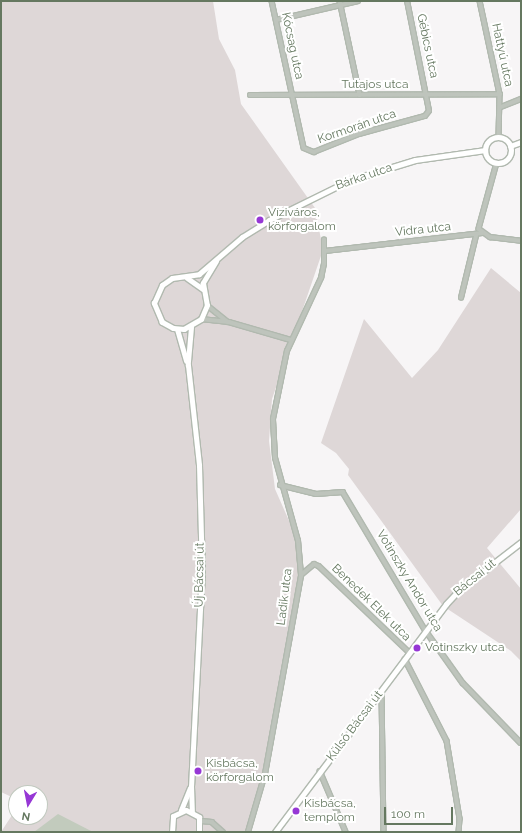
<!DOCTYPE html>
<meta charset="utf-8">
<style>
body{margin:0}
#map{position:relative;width:522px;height:833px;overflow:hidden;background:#f7f5f6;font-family:Raleway,sans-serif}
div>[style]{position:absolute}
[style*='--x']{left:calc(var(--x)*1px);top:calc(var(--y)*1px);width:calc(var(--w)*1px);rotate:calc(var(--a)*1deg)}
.green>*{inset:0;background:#ded7d7}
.water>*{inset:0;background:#c2cbbd}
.roads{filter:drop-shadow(1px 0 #b1b9af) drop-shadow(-1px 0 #b1b9af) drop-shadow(0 1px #b1b9af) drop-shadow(0 -1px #b1b9af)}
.street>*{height:3.5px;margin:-1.75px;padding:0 1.75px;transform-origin:1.75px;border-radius:1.75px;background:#bec4bc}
.secondary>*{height:5px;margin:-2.5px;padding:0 2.5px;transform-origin:2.5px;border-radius:2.5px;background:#fff}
.secondary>.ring{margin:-2.5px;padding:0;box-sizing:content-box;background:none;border:5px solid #fff;border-radius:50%}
.dots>*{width:11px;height:11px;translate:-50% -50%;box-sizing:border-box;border:2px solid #fff;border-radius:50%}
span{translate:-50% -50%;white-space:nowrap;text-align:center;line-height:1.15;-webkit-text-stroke:4px #fff;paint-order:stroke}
.street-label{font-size:12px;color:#657860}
.poi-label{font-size:12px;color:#657860}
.left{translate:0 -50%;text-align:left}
.frame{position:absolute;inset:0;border:2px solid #657860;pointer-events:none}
.north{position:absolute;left:8px;top:785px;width:40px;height:40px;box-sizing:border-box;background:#fff;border:1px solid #c1c9bf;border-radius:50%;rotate:190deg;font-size:11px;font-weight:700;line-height:16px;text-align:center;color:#657860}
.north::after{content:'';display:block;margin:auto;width:14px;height:18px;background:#9637d5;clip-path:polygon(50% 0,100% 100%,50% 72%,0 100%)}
.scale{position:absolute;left:384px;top:807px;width:69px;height:18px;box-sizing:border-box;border:2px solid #657860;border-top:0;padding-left:5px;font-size:12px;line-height:14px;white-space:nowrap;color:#657860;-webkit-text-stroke:3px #fff;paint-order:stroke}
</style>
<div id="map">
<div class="green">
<div style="clip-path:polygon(1px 1px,213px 1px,219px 39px,235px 70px,241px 104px,315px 208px,323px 250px,272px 399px,269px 441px,275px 489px,294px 532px,301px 575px,297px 613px,277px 721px,249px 832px,1px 832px,16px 809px,16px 817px,40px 817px,40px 793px,16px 793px,16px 799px,1px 792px)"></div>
<div style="clip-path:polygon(491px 268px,521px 293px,521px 509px,487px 548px,521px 589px,521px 661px,511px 651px,443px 606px,348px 475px,349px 469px,336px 453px,321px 443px,364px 319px,412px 378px,438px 350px)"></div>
</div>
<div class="water">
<div style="clip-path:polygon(58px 814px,93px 832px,34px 832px)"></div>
</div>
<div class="roads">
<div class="street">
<div style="--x:272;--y:1;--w:150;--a:77.7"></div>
<div style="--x:304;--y:148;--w:11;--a:22"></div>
<div style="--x:314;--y:152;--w:48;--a:-21.8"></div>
<div style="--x:359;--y:134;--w:68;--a:-15.3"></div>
<div style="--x:425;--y:116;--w:6;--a:-51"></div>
<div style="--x:429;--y:111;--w:112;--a:-101.3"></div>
<div style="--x:340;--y:1;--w:96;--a:78"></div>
<div style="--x:480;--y:1;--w:95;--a:77.9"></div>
<div style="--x:500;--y:94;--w:43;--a:91.3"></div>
<div style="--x:276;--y:20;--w:84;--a:-13"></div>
<div style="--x:250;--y:95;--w:250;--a:-0.2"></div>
<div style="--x:501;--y:107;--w:22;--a:-22"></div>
<div style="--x:497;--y:163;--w:68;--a:105.3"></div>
<div style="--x:479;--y:229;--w:14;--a:36"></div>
<div style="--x:490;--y:237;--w:31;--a:7"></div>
<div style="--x:325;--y:251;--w:158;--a:-6.5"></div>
<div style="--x:461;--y:298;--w:64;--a:-76.4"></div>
<div style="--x:207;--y:305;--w:27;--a:39"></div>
<div style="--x:201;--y:319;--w:28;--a:6"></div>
<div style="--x:229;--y:322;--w:65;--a:16.2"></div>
<div style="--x:280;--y:485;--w:37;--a:14"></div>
<div style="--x:316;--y:494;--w:27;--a:-4"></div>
<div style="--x:343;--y:492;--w:162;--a:59.2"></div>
<div style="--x:426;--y:631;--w:64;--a:54.6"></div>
<div style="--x:463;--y:683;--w:83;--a:46"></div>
<div style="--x:301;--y:575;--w:17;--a:-40"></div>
<div style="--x:314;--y:564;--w:5;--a:22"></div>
<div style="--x:319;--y:566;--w:126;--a:43.7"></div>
<div style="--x:405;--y:659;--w:92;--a:62.9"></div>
<div style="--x:447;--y:741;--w:79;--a:80.5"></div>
<div style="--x:460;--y:819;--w:13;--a:94"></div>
<div style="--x:382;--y:691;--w:141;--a:89.2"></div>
<div style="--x:320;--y:771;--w:66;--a:66.9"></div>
<div style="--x:201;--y:821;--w:11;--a:5"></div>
<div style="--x:212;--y:822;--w:15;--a:42"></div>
<div style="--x:248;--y:832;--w:60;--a:-73.7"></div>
<div style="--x:265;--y:774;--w:202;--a:-79.7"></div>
<div style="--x:301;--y:575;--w:34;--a:-95"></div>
<div style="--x:298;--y:541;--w:86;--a:-105.5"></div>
<div style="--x:275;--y:458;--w:39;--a:-93"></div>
<div style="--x:273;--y:419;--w:69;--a:-78.4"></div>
<div style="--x:287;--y:351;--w:81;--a:-65"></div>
<div style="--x:321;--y:278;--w:14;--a:-78"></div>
<div style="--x:324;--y:264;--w:24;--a:-90"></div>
</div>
<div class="secondary">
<div class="ring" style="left:485px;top:137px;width:21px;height:21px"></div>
<div style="--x:510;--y:146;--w:12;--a:-20"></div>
<div style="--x:216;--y:261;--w:26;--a:121"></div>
<div style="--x:203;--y:283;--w:22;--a:80"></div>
<div style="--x:207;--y:305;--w:15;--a:113"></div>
<div style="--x:201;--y:319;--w:20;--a:150"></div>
<div style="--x:184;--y:329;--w:11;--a:-175"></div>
<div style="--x:173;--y:328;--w:13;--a:-151"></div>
<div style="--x:162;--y:322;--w:21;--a:-113"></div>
<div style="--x:154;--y:303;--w:20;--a:-66"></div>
<div style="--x:162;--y:285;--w:12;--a:-35"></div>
<div style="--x:172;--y:278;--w:27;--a:-8"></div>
<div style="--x:199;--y:274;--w:57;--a:-40.7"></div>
<div style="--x:242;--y:237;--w:32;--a:-32"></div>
<div style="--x:269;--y:220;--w:90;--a:-26.3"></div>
<div style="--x:350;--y:180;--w:68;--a:-17.1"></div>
<div style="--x:415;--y:160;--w:71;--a:-8.1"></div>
<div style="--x:187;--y:278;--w:19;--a:35"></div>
<div style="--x:191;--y:327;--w:38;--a:95"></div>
<div style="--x:188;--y:365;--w:101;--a:83.7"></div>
<div style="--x:199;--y:465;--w:105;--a:88.4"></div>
<div style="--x:202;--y:570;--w:216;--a:92.9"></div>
<div style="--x:191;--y:786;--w:25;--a:88"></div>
<div style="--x:177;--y:329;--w:33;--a:74"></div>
<div style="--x:181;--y:810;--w:24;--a:-68"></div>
<div style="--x:172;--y:832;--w:16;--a:-86"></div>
<div style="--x:173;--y:816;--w:14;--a:-25"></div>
<div style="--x:186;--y:810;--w:15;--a:28"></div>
<div style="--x:199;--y:817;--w:15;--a:90"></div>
<div style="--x:275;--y:832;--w:285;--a:-53.1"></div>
<div style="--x:446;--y:604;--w:19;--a:-47"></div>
<div style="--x:459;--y:590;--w:78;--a:-37.7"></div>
</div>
</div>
<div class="dots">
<div style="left:260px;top:220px;background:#9637d5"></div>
<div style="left:417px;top:648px;background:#9637d5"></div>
<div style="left:198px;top:771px;background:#9637d5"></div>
<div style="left:296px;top:811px;background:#9637d5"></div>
</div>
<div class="street-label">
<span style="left:292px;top:46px;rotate:78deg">Kócsag utca</span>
<span style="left:427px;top:46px;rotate:78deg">Gébics utca</span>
<span style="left:502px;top:55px;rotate:78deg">Hattyú utca</span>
<span style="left:375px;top:85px">Tutajos utca</span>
<span style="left:357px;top:127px;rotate:-19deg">Kormorán utca</span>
<span style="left:364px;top:177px;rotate:-19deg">Bárka utca</span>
<span style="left:423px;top:230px;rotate:-6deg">Vidra utca</span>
<span style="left:200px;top:575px;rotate:-89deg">Új Bácsai út</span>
<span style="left:475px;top:578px;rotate:-39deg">Bácsai út</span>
<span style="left:409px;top:581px;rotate:59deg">Votinszky Andor utca</span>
<span style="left:285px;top:597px;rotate:-83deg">Ladik utca</span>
<span style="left:371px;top:603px;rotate:44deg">Benedek Elek utca</span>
<span style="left:355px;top:726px;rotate:-53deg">Külső Bácsai út</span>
</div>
<div class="poi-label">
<span class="left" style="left:268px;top:220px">Víziváros,<br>körforgalom</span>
<span class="left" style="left:425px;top:648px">Votinszky utca</span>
<span class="left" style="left:206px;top:771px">Kisbácsa,<br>körforgalom</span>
<span class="left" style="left:304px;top:811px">Kisbácsa,<br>templom</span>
</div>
<div class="frame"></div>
<div class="north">N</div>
<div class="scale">100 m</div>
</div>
